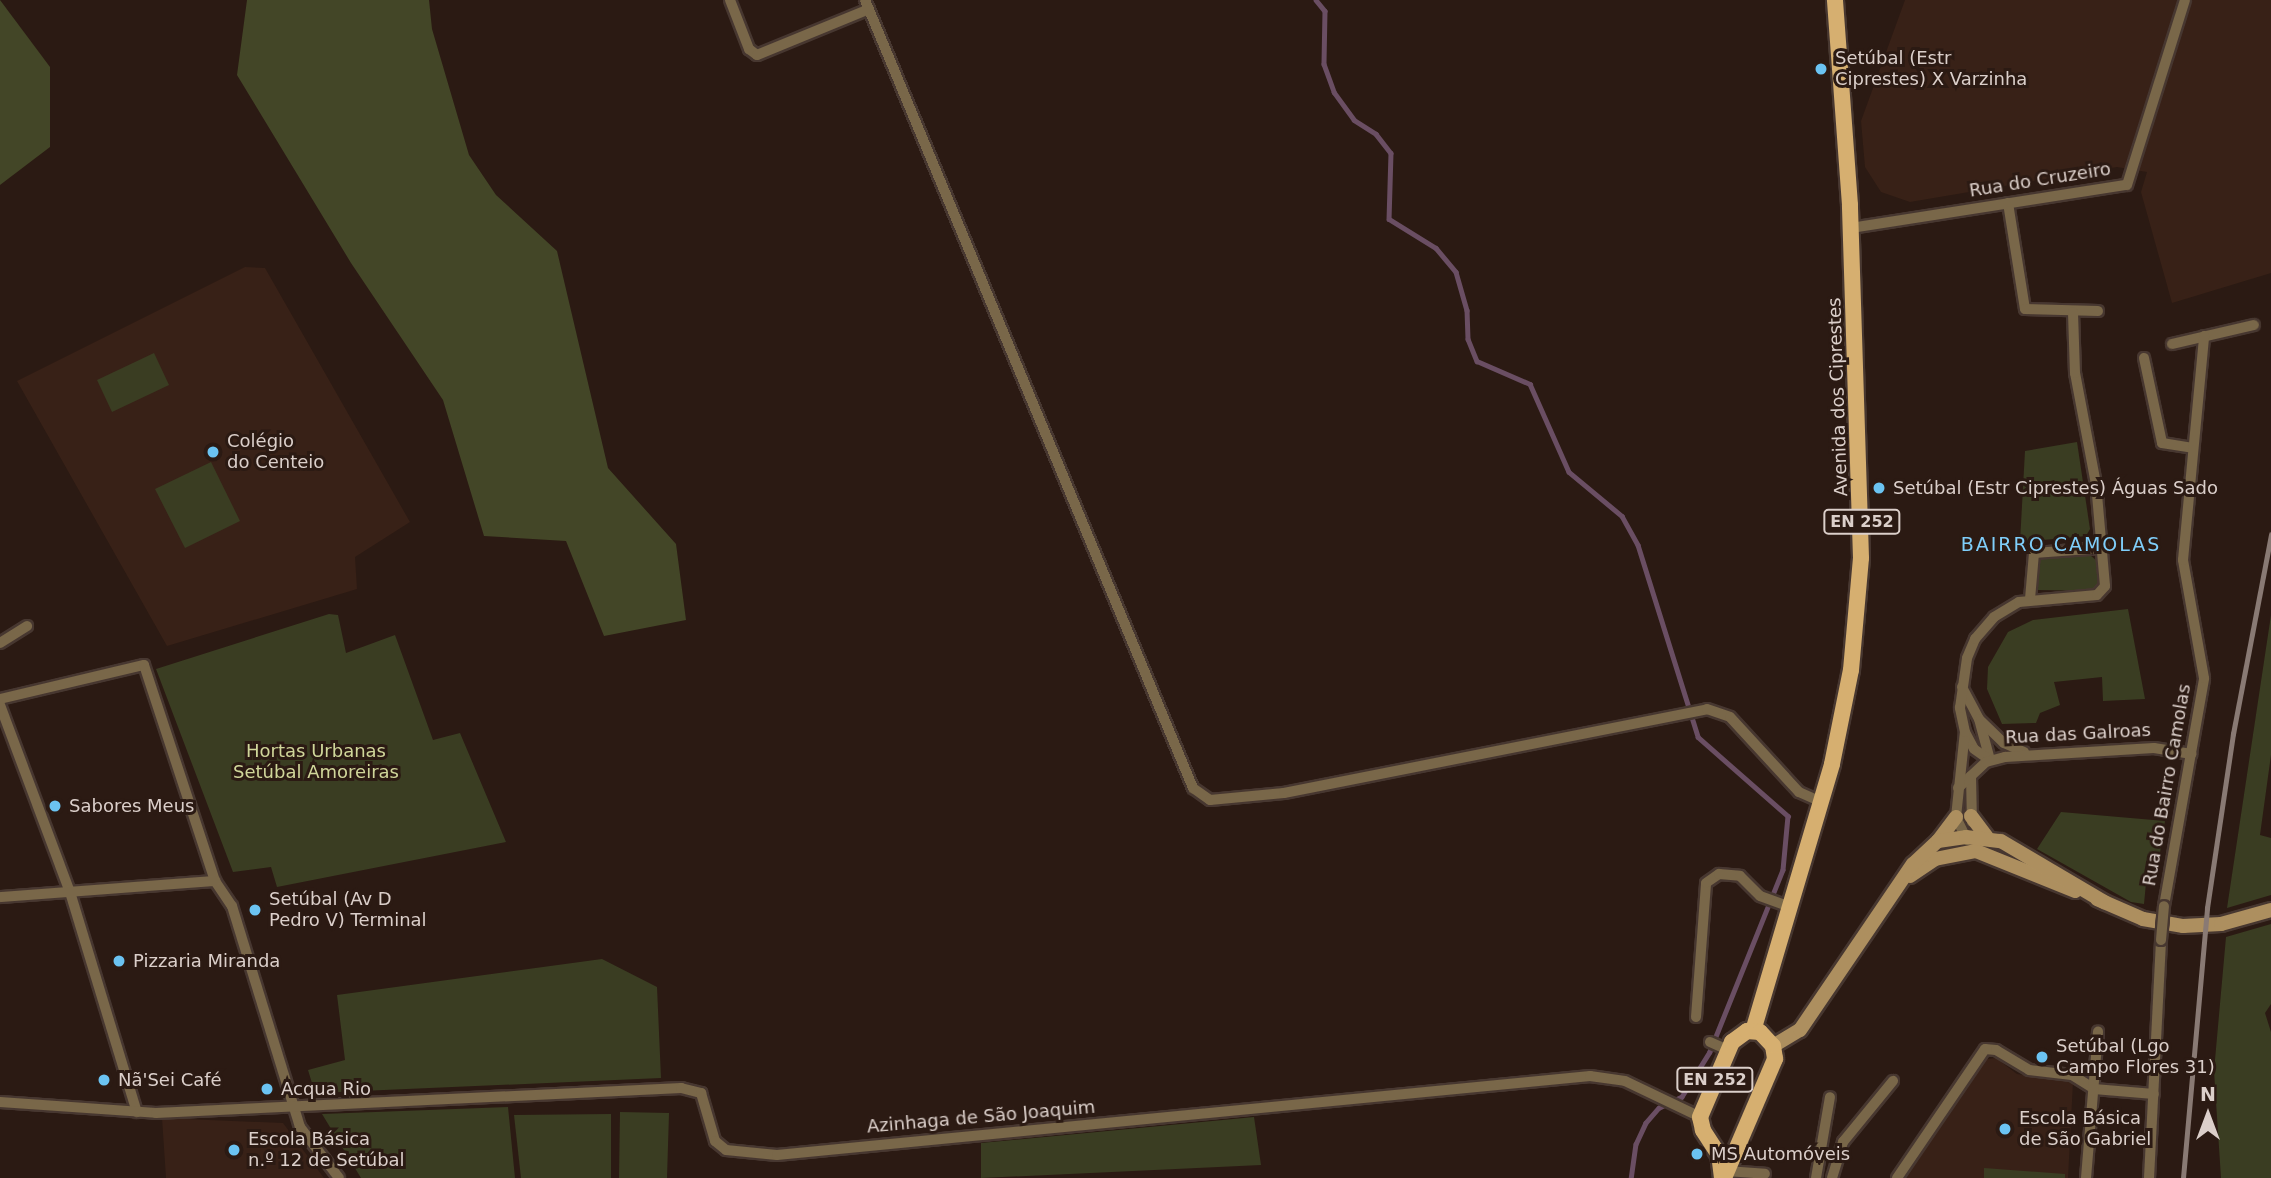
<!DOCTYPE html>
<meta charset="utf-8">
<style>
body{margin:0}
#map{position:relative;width:2271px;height:1178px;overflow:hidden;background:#2b1a13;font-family:"DejaVu Sans",sans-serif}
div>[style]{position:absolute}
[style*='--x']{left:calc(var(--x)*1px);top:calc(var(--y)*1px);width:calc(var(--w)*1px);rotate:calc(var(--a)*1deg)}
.built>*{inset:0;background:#382117}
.green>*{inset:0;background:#3a3d22}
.forest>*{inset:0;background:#434627}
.stream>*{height:4.5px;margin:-2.25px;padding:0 2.25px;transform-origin:2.25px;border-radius:2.25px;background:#6a4e63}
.roads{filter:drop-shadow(2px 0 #473730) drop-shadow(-2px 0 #473730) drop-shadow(0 2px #473730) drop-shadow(0 -2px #473730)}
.street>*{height:10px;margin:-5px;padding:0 5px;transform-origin:5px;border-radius:5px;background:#796749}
.secondary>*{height:14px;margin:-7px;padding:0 7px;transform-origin:7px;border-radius:7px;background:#ad8f5f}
.primary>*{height:16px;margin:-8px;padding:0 8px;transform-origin:8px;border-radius:8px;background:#d6af70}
.rail>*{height:4.5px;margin:-2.25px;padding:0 2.25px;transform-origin:2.25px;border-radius:2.25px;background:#897a74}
.bridges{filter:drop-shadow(2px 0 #473730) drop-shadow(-2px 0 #473730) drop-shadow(0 2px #473730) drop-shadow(0 -2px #473730)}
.street-bridge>*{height:10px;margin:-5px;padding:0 5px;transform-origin:5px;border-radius:5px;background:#796749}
.dots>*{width:19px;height:19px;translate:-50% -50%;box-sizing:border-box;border:4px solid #2b1a13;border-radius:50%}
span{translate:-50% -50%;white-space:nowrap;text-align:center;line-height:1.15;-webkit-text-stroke:6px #2b1a13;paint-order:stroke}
.shield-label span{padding:2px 5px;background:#2b1a13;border:2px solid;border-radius:5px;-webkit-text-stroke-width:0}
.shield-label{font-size:16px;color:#dbcfca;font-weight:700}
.poi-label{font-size:18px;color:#dbcfca}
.left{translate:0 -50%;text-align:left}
.street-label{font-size:18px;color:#dbcfca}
.park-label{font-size:18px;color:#d0d69a}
.neighbourhood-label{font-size:19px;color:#7fcefa;letter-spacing:2px}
.north{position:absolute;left:2173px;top:1080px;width:70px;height:70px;-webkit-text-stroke:5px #2b1a13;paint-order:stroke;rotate:0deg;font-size:19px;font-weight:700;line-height:28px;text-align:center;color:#dbcfca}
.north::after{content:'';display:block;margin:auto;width:24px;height:32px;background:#dbcfca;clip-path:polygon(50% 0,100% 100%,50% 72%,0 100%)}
</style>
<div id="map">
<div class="built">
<div style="clip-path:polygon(1905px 0,2271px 0,2271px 273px,2172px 303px,2141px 192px,2147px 172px,2117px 167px,1910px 202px,1881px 192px,1865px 167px,1861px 121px)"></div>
<div style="clip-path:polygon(245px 267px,265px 268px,410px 522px,355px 557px,357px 589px,167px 646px,17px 381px)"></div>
<div style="clip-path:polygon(1996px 1058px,2017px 1074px,2073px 1082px,2068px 1178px,1906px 1178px,1987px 1059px)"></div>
<div style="clip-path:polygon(162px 1118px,283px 1123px,324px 1178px,166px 1178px)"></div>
</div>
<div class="green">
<div style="clip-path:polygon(154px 353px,169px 385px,112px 412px,97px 380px)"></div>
<div style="clip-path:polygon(2077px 442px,2090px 529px,2086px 536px,2020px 542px,2025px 451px)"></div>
<div style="clip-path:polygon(211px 462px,240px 521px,185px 548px,155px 489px)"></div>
<div style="clip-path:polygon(2090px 555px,2097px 561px,2098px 582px,2094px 591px,2038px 590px,2036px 565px,2042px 558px)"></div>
<div style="clip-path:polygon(2128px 609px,2145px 699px,2103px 701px,2102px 677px,2054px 682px,2060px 705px,2040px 713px,2036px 723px,2002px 724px,1987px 689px,1988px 667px,2008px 632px,2033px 620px)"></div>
<div style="clip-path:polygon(329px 614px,338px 615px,346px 653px,395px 635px,433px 740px,460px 733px,506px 842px,277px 887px,271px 867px,233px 872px,156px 669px)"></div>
<div style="clip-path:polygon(2271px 615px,2271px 755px,2260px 835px,2271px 838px,2271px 895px,2227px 908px)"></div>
<div style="clip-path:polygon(2061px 812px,2165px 821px,2155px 885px,2146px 883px,2144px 904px,2131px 902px,2037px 849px)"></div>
<div style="clip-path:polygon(2271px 924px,2271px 1004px,2265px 1013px,2271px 1032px,2271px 1178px,2221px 1178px,2214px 1071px,2226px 937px)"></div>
<div style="clip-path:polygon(602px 959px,657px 987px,661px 1078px,315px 1093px,308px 1070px,345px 1060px,337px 995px)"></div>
<div style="clip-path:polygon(508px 1107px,515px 1178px,361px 1178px,322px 1114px)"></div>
<div style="clip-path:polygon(620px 1112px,669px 1113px,667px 1178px,619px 1178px)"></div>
<div style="clip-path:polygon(611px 1114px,611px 1178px,521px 1178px,514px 1115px)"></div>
<div style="clip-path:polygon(1254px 1117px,1261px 1165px,981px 1178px,981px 1143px)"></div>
<div style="clip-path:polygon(1984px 1168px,2065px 1174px,2065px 1178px,1984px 1178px)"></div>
</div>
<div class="forest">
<div style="clip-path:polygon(0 0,50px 67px,50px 147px,0 185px)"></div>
<div style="clip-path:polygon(247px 0,429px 0,432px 29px,469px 155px,496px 195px,557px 251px,608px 468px,676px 544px,686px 620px,604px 636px,566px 541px,484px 536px,443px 400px,351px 263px,237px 75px)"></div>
</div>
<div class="stream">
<div style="--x:1316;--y:0;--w:14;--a:51"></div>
<div style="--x:1325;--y:11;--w:53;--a:91.1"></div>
<div style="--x:1324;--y:64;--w:30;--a:70"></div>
<div style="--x:1334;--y:92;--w:34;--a:54"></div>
<div style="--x:1354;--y:120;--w:26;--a:32"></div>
<div style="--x:1376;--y:134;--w:24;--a:52"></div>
<div style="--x:1391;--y:153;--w:66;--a:91.7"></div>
<div style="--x:1389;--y:219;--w:55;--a:31.7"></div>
<div style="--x:1436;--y:248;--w:31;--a:50"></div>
<div style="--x:1456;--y:272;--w:40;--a:74"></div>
<div style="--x:1467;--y:310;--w:29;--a:88"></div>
<div style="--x:1468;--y:339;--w:24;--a:68"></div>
<div style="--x:1477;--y:361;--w:58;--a:23.5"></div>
<div style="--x:1530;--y:384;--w:96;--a:66.1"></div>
<div style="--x:1569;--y:472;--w:69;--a:39.7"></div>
<div style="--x:1622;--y:516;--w:33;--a:61"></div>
<div style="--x:1638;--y:545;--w:201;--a:72.6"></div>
<div style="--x:1698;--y:737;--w:120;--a:41.3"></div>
<div style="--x:1788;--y:816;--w:54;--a:95.3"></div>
<div style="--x:1783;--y:870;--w:196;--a:111.9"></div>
<div style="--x:1710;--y:1052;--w:53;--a:121.9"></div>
<div style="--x:1682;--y:1097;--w:25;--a:154"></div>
<div style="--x:1659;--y:1108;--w:20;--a:131"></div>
<div style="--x:1646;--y:1123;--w:23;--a:115"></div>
<div style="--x:1636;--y:1144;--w:34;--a:98"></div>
</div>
<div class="roads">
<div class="street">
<div style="--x:730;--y:0;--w:53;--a:68.8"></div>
<div style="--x:749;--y:49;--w:10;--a:37"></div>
<div style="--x:757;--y:55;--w:121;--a:-22.3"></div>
<div style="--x:865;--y:0;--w:854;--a:67.4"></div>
<div style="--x:1193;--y:788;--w:21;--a:35"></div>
<div style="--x:1210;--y:800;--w:74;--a:-5.4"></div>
<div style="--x:1284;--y:793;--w:431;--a:-11.2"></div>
<div style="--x:1707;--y:709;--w:24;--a:19"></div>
<div style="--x:1730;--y:717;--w:102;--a:47.4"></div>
<div style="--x:1799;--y:792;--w:24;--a:24"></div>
<div style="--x:2008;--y:203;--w:107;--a:80.9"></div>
<div style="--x:2025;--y:309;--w:73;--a:1.6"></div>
<div style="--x:1851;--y:228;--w:279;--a:-8.9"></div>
<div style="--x:2127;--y:185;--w:194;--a:-72.6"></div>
<div style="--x:2172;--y:344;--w:84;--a:-13"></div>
<div style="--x:2144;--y:358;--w:87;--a:78"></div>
<div style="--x:2162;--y:443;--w:31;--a:9"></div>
<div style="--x:2030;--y:599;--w:46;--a:-85"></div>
<div style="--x:2034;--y:553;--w:69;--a:-4.1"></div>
<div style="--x:0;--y:643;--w:32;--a:-32"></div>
<div style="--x:1962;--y:687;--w:36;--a:62"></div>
<div style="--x:1979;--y:719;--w:42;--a:75"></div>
<div style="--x:0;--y:699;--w:148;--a:-13.3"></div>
<div style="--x:144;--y:665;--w:227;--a:71.8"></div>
<div style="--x:215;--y:881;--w:30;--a:56"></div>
<div style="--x:232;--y:906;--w:231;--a:72.9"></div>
<div style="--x:300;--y:1127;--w:64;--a:52.6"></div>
<div style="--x:0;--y:705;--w:200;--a:69.5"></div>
<div style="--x:70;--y:892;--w:230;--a:73.1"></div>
<div style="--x:1981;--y:721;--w:32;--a:44"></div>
<div style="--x:2004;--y:743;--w:22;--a:24"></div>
<div style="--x:1965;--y:732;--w:19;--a:62"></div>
<div style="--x:1974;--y:749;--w:19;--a:35"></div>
<div style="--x:1971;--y:776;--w:46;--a:88.8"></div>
<div style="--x:1958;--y:788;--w:38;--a:-43"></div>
<div style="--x:1986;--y:762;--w:20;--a:-15"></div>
<div style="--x:2005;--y:757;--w:149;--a:-3.5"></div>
<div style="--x:2154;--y:748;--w:38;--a:9"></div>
<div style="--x:1967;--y:840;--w:25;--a:-116"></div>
<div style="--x:1956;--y:817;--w:85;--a:-84"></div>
<div style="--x:1965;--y:732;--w:25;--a:-102"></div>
<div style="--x:1960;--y:708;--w:50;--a:-82"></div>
<div style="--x:1967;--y:658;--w:21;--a:-67"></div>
<div style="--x:1975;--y:639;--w:29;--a:-49"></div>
<div style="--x:1994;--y:617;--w:29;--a:-31"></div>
<div style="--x:2019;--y:602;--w:78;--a:-5.1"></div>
<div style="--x:2097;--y:595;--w:12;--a:-48"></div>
<div style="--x:2105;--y:586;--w:102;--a:-95"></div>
<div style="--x:2096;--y:484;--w:113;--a:-100.7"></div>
<div style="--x:2075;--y:373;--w:61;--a:-91.9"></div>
<div style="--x:0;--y:897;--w:216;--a:-4.3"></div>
<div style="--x:2164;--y:906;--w:231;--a:-80"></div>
<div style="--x:2204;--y:678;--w:120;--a:-100.1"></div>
<div style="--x:2183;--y:560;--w:225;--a:-84.6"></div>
<div style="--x:1696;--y:1017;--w:134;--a:-85.7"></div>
<div style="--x:1706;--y:883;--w:16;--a:-35"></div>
<div style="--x:1719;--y:874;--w:21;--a:5"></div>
<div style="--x:1740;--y:876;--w:28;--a:45"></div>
<div style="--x:1760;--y:896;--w:33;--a:20"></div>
<div style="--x:1710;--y:1042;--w:20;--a:24"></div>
<div style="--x:0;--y:1102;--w:156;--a:4"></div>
<div style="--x:156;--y:1113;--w:526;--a:-2.73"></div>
<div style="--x:681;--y:1088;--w:21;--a:14"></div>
<div style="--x:701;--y:1093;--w:50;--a:73.7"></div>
<div style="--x:715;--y:1141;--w:14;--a:39"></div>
<div style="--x:726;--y:1150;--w:51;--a:5.6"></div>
<div style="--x:777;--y:1155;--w:817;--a:-5.55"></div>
<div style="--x:1590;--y:1076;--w:35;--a:8"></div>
<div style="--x:1625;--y:1081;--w:83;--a:25.6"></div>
<div style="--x:1726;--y:1171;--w:39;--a:4"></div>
<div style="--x:1816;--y:1178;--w:82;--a:-80.2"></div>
<div style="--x:1832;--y:1178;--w:38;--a:-73"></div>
<div style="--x:1843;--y:1142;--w:79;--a:-50.7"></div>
<div style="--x:1897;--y:1178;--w:156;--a:-55.7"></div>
<div style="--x:1985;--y:1049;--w:11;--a:5"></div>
<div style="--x:1996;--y:1050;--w:39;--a:31"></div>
<div style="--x:2029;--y:1070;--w:43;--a:6.6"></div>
<div style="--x:2072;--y:1075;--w:26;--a:32"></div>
<div style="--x:2094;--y:1089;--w:60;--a:4.8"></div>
<div style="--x:2086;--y:1178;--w:147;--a:-85.3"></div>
<div style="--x:2149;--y:1178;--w:238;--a:-87.1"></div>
</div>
<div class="secondary">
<div style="--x:1971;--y:816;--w:26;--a:53"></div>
<div style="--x:1938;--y:841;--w:30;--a:-53"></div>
<div style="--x:1910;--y:876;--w:30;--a:-34"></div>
<div style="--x:1935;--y:859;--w:42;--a:-11"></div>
<div style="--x:1976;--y:851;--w:107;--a:22"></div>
<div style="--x:2097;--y:899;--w:50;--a:23.5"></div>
<div style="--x:2143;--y:919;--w:41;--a:9.9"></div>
<div style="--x:2183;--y:926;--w:38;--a:-3"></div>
<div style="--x:2221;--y:924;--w:52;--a:-15.6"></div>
<div style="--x:1773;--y:1046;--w:31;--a:-31"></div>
<div style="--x:1800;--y:1030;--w:201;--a:-55.8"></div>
<div style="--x:1913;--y:864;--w:34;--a:-43"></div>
<div style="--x:1938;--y:841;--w:28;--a:-8"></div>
<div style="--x:1966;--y:837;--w:35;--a:7"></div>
<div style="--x:2001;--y:841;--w:120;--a:30.6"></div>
</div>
<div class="primary">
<div style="--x:1753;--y:1031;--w:278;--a:-73.5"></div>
<div style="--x:1832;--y:764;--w:96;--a:-78.6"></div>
<div style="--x:1851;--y:670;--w:112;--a:-84.9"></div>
<div style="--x:1861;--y:558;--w:353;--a:-91.8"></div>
<div style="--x:1850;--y:205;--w:206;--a:-94.2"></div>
<div style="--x:1722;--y:1178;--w:23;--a:-97"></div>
<div style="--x:1719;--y:1155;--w:30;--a:-123"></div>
<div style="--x:1703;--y:1130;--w:13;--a:-103"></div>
<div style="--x:1700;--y:1117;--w:82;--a:-66.9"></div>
<div style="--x:1732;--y:1042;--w:19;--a:-36"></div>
<div style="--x:1747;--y:1031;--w:13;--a:4"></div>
<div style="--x:1760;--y:1032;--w:19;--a:47"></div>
<div style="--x:1773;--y:1046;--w:13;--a:81"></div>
<div style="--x:1775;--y:1059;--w:129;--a:113.2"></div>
</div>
</div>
<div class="rail">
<div style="--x:2183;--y:1178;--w:271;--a:-84.9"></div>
<div style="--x:2207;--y:908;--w:176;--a:-81.5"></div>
<div style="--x:2233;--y:734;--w:203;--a:-79.2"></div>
</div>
<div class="bridges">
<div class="street-bridge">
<div style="--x:2161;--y:940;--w:34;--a:-85"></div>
</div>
</div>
<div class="dots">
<div style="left:1821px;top:69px;background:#6bc3f2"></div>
<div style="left:213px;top:452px;background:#6bc3f2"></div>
<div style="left:1879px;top:488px;background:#6bc3f2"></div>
<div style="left:55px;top:806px;background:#6bc3f2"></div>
<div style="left:255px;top:910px;background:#6bc3f2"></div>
<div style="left:119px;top:961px;background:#6bc3f2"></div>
<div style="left:2042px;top:1057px;background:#6bc3f2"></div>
<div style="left:104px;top:1080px;background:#6bc3f2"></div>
<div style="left:267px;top:1089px;background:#6bc3f2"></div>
<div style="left:2005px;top:1129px;background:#6bc3f2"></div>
<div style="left:234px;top:1150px;background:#6bc3f2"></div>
<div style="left:1697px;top:1154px;background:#6bc3f2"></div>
</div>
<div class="shield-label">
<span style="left:1862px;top:522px">EN 252</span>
<span style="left:1715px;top:1080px">EN 252</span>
</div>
<div class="poi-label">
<span class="left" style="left:1835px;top:69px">Setúbal (Estr<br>Ciprestes) X Varzinha</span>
<span class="left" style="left:227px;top:452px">Colégio<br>do Centeio</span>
<span class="left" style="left:1893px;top:488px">Setúbal (Estr Ciprestes) Águas Sado</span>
<span class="left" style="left:69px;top:806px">Sabores Meus</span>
<span class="left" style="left:269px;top:910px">Setúbal (Av D<br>Pedro V) Terminal</span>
<span class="left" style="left:133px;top:961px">Pizzaria Miranda</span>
<span class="left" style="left:2056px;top:1057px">Setúbal (Lgo<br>Campo Flores 31)</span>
<span class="left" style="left:118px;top:1080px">Nã'Sei Café</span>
<span class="left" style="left:281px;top:1089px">Acqua Rio</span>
<span class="left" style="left:2019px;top:1129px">Escola Básica<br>de São Gabriel</span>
<span class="left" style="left:248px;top:1150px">Escola Básica<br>n.º 12 de Setúbal</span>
<span class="left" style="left:1711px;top:1154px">MS Automóveis</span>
</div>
<div class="street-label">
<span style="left:2040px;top:180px;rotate:-9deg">Rua do Cruzeiro</span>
<span style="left:1838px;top:397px;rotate:-92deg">Avenida dos Ciprestes</span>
<span style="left:2078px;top:734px;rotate:-3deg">Rua das Galroas</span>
<span style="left:2167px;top:785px;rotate:-80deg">Rua do Bairro Camolas</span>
<span style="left:981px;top:1117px;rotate:-5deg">Azinhaga de São Joaquim</span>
</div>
<div class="park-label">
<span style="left:316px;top:762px">Hortas Urbanas<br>Setúbal Amoreiras</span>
</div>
<div class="neighbourhood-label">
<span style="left:2061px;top:545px">BAIRRO CAMOLAS</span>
</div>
<div class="north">N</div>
</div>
